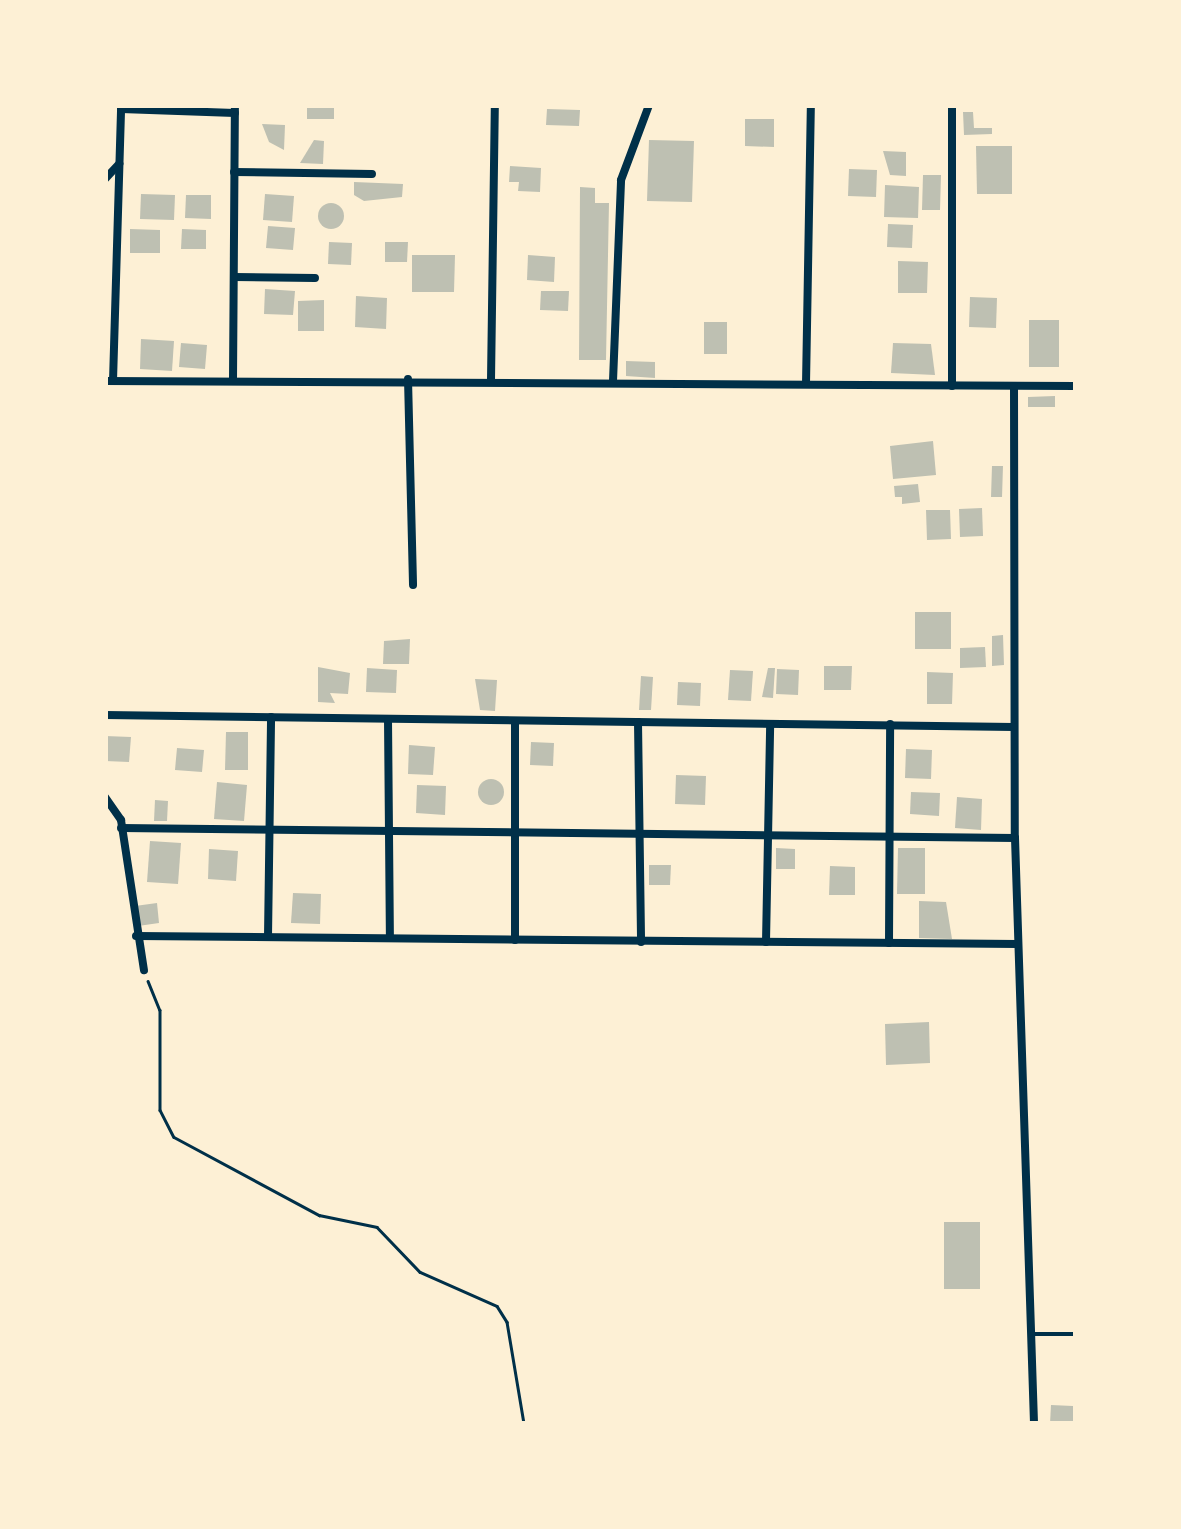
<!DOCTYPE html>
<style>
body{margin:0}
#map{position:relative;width:1181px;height:1529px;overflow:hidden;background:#fdf0d5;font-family:"Alegreya Sans",sans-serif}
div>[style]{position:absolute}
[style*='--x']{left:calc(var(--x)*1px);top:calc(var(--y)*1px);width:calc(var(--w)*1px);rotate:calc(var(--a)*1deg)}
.building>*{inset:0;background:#bec0b2}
.round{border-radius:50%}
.path>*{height:2.5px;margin:-1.25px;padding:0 1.25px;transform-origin:1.25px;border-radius:1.25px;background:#003049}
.service>*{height:4px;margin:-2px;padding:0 2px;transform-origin:2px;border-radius:2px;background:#003049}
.minor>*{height:8px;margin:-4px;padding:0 4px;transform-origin:4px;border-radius:4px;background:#003049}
span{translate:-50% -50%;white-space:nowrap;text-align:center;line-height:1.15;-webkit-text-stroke:10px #fdf0d5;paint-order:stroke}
.frame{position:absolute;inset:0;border:108px solid #fdf0d5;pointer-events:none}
</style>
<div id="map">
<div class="building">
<div style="clip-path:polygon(307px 105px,334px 105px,334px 119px,307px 119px)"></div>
<div style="clip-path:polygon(547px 109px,580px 110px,579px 126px,546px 125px)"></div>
<div style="clip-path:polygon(963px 112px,973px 112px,974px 128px,992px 128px,992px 134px,964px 135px)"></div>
<div style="clip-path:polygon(745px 119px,774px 119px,774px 147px,745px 146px)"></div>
<div style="clip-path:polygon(262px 124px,285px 125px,284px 150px,269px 142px)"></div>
<div style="clip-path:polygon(314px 140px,324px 141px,323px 164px,300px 163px)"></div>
<div style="clip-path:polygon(649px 140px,694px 141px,692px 202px,647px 201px)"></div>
<div style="clip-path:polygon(976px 146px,1012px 146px,1012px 194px,977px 194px)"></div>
<div style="clip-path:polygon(883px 151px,906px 152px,906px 176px,890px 175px)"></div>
<div style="clip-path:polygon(510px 166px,541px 168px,540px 192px,518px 191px,519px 182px,509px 182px)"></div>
<div style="clip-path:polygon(849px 169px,877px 170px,876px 197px,848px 196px)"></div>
<div style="clip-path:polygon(923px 175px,941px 175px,940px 210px,922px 210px)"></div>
<div style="clip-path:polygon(354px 182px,403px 184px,402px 197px,364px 201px,354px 195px)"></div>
<div style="clip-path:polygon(885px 185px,919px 187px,918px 218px,884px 217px)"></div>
<div style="clip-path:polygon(580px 187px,595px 188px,595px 203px,609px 203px,606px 360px,579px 360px)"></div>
<div style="clip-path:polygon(141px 194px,175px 195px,174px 220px,140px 219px)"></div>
<div style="clip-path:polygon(265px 194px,294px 196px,292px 222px,263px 220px)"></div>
<div style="clip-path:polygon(186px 195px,211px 195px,211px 219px,185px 218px)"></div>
<div class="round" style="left:318px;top:203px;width:26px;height:26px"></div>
<div style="clip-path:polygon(888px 224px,913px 225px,912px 248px,887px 247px)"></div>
<div style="clip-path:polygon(268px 226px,295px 228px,293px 250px,266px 248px)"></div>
<div style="clip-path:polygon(130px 229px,160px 230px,160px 253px,130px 253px)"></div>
<div style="clip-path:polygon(182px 229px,206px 230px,206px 249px,181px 249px)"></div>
<div style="clip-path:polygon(329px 242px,352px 243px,351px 265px,328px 264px)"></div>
<div style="clip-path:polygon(385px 242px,408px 242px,407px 262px,385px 262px)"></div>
<div style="clip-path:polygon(412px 255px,455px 255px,454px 292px,412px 292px)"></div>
<div style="clip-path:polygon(528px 255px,555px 257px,554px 282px,527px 280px)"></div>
<div style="clip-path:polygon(898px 261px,928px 262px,927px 293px,898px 293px)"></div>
<div style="clip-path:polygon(265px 289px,295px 291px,293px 315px,264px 314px)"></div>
<div style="clip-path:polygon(541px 291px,569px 291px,568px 311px,540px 310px)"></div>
<div style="clip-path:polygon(356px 296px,387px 298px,386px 329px,355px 327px)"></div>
<div style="clip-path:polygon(970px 297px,997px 298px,996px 328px,969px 327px)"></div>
<div style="clip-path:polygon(324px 300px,324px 331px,298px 331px,298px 301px)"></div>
<div style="clip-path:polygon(1029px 320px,1059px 320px,1059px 367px,1029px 367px)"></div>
<div style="clip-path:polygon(704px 322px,727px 322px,727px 354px,704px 354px)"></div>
<div style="clip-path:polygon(141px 339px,174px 341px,172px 371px,140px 369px)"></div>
<div style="clip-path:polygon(181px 343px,207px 345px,205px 369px,179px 367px)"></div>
<div style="clip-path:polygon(893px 343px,931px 344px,935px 375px,891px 373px)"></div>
<div style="clip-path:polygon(626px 361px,655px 362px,655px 378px,626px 376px)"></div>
<div style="clip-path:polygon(1055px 396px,1055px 407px,1028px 407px,1028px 397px)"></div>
<div style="clip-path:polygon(933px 441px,936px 475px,893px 479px,890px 446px)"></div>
<div style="clip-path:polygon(992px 466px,1003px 466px,1002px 497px,991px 497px)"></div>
<div style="clip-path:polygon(918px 484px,920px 502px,902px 504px,902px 497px,895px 497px,894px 486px)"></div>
<div style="clip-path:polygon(982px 508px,983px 536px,960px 537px,959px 509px)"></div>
<div style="clip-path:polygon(926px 510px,950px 510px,951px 539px,927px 540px)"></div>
<div style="clip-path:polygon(915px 612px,951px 612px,951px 649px,915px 649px)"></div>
<div style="clip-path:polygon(1003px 635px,1004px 665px,992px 666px,992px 636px)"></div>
<div style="clip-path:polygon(410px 639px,409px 664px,383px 664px,384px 641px)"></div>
<div style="clip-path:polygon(985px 647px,986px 667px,960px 668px,960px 648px)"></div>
<div style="clip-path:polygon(824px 666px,852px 666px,851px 690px,824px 690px)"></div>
<div style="clip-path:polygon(318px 667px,350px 673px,348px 694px,330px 693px,335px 703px,318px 702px)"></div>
<div style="clip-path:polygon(367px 668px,397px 670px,396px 693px,366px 692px)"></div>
<div style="clip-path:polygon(768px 668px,775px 668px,773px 698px,762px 697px)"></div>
<div style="clip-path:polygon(777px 669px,799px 670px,798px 695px,776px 694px)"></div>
<div style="clip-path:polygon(730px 670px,753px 671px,751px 701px,728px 700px)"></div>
<div style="clip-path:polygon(927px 672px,953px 673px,952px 704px,927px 704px)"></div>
<div style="clip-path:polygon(641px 676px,653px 677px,651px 710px,639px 710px)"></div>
<div style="clip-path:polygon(475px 679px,497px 680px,495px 711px,480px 710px)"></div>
<div style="clip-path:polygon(678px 682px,701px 683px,700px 706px,677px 705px)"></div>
<div style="clip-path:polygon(226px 732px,248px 732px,248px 770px,225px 770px)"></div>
<div style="clip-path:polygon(105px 736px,131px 737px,129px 762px,105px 761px)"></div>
<div style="clip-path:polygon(531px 742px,554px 743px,553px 766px,530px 765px)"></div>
<div style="clip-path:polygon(409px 745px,435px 747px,433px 775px,408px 774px)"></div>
<div style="clip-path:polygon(177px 748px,204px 750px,202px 772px,175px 770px)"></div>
<div style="clip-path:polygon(906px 749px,932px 750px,931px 779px,905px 778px)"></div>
<div style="clip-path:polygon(676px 775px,706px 776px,705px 805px,675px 804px)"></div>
<div class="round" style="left:478px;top:779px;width:26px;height:26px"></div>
<div style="clip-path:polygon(217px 782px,247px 785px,244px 821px,214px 819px)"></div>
<div style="clip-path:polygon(417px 785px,446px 786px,445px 815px,416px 813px)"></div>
<div style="clip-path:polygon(911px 792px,940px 793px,939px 816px,910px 814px)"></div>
<div style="clip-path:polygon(957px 797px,982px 799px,981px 830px,955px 828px)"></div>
<div style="clip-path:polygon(155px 800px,168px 801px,167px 821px,154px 821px)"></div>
<div style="clip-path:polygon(150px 841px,181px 843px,178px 884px,147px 882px)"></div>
<div style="clip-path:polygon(776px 848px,795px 849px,795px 869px,776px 869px)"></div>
<div style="clip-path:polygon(898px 848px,925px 848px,925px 894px,897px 894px)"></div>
<div style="clip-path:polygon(209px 849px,238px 851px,236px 881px,208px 879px)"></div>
<div style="clip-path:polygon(649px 865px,671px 865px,670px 885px,649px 885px)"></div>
<div style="clip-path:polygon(830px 866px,855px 867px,855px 895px,829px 895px)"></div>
<div style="clip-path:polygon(293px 893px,321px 894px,320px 924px,291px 923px)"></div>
<div style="clip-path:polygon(919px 901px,946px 902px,952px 939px,919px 938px)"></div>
<div style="clip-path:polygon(157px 903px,159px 923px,138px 926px,135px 906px)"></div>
<div style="clip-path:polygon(929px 1022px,930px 1063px,886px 1065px,885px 1024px)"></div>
<div style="clip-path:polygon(944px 1222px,980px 1222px,980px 1289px,944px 1289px)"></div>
<div style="clip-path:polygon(1051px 1405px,1073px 1406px,1073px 1424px,1050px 1424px)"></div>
</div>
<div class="path">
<div style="--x:148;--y:981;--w:31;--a:68"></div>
<div style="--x:160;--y:1010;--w:100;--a:90"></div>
<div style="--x:160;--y:1110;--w:30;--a:63"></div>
<div style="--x:174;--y:1137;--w:165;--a:28.3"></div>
<div style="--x:319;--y:1215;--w:59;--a:11.7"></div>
<div style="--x:377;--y:1227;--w:62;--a:46.3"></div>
<div style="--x:420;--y:1272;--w:84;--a:23.8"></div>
<div style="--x:497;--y:1306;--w:19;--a:58"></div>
<div style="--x:507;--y:1322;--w:103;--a:80.5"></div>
</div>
<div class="service">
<div style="--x:1031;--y:1334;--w:45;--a:0"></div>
</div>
<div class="minor">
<div style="--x:952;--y:105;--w:281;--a:90"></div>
<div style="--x:121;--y:109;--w:114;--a:2"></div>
<div style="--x:234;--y:172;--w:138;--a:0.8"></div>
<div style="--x:105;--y:179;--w:21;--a:-47"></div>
<div style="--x:234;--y:277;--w:81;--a:0.7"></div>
<div style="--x:233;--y:379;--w:274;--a:-89.6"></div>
<div style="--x:408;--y:379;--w:206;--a:88.6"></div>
<div style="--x:491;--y:380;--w:275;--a:-89.2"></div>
<div style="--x:105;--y:381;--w:971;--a:0.3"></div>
<div style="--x:113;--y:381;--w:276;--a:-88.3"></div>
<div style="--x:613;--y:381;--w:201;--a:-87.7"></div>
<div style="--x:621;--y:180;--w:80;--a:-69.5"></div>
<div style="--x:806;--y:384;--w:279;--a:-89"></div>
<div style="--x:1014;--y:386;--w:452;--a:89.9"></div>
<div style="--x:1015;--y:838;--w:586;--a:88.14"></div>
<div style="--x:105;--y:715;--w:909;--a:0.76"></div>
<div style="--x:388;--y:719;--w:219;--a:89.5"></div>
<div style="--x:515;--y:721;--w:219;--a:90"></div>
<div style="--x:638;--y:722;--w:220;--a:89.2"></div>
<div style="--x:105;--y:797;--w:28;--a:55"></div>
<div style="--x:121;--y:820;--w:152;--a:81.3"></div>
<div style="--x:121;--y:828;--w:894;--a:0.64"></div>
<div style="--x:136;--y:936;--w:881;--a:0.52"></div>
<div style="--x:268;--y:937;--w:220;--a:-89.2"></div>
<div style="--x:766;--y:942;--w:217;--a:-88.9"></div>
<div style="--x:889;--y:943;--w:219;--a:-89.7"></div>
</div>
<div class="frame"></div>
</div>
